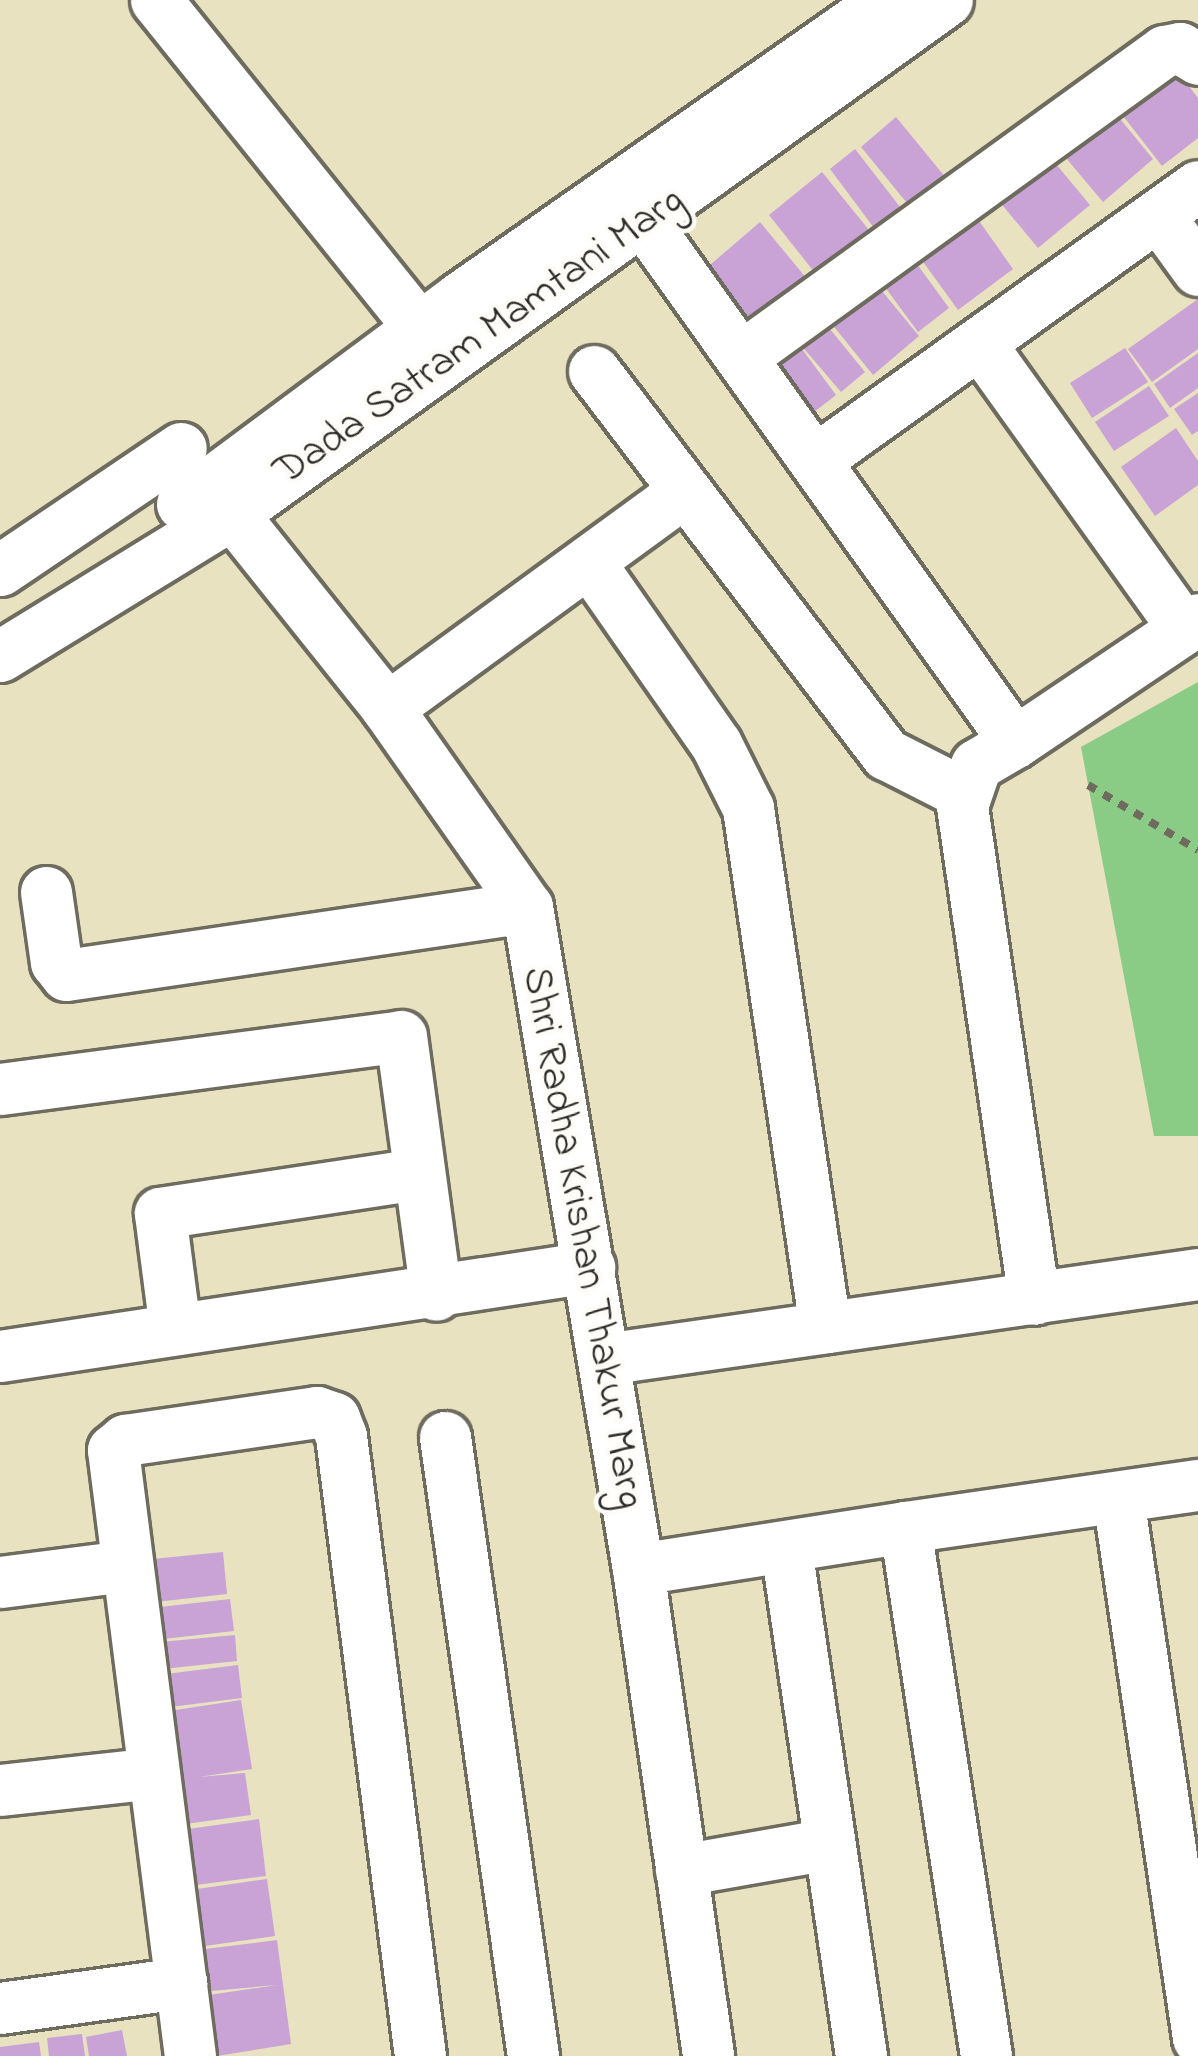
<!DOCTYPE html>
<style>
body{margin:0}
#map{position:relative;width:1198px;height:2056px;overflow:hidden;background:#e9e2c0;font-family:"Indie Flower",sans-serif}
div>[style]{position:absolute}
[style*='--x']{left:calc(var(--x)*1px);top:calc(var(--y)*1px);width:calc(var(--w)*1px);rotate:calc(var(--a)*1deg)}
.green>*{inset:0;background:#8acc85}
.building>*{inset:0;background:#c9a2d6}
.path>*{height:8px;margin-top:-4px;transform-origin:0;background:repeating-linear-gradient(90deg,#6e6b5f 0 9px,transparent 0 18px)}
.roads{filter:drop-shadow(3px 0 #6e6b5f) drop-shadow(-3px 0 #6e6b5f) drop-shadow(0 3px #6e6b5f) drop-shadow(0 -3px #6e6b5f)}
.minor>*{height:51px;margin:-25.5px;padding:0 25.5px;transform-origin:25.5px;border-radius:25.5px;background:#fff}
span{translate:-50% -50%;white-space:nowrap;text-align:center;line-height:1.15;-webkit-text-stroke:9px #fdfcf7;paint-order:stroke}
.street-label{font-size:42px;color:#2b2b2b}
</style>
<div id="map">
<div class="green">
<div style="clip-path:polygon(1198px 682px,1198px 1136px,1154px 1136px,1081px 747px)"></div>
</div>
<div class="building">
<div style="clip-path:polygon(1175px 68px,1198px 98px,1198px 138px,1162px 166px,1120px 112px)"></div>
<div style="clip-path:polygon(1112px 109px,1153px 159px,1103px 202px,1061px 152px)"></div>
<div style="clip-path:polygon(896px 117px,951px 184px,916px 214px,861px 147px)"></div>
<div style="clip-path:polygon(855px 149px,907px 216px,880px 236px,830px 169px)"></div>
<div style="clip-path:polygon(1051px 158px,1090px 205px,1038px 248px,998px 200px)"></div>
<div style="clip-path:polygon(822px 172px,873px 235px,819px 278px,769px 215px)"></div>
<div style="clip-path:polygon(977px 218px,1013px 269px,958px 310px,921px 259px)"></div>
<div style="clip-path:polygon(760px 222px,807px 279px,751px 327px,703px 271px)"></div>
<div style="clip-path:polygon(914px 260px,949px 308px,918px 332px,882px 283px)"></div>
<div style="clip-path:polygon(877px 285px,919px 336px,873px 375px,831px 323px)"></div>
<div style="clip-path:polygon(1198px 299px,1198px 349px,1152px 382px,1128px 349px)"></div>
<div style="clip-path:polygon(825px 323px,865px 372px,841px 392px,800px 344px)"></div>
<div style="clip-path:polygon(799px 345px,836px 395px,809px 416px,771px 366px)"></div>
<div style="clip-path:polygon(1125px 348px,1148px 382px,1092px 418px,1070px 383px)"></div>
<div style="clip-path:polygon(1198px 353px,1198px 388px,1170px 408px,1154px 384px)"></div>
<div style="clip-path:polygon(1149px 386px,1169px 416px,1114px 451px,1095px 422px)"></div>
<div style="clip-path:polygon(1198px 393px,1198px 431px,1192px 435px,1174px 409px)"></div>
<div style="clip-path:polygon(1176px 428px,1198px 461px,1198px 485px,1155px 516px,1121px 467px)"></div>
<div style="clip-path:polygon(223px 1552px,227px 1594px,147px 1603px,142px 1560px)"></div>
<div style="clip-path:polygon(230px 1599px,234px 1631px,146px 1641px,143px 1609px)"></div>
<div style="clip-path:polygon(235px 1635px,237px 1661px,163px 1669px,160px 1642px)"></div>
<div style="clip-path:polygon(238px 1665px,242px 1698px,162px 1708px,158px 1675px)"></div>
<div style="clip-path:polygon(241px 1700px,252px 1769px,199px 1777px,245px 1773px,251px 1815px,178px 1825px,169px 1711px)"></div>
<div style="clip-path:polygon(259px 1819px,266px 1876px,188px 1886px,181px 1830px)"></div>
<div style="clip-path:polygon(267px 1879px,275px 1936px,198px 1947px,190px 1890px)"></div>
<div style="clip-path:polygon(277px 1940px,291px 2044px,217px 2056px,209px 1995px,277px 1985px,211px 1991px,205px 1949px)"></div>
<div style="clip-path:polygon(122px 2030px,127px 2056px,89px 2056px,86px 2037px)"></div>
<div style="clip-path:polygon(82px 2034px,85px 2056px,49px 2056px,47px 2038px)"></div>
<div style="clip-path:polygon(39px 2042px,41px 2056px,0 2056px,0 2047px)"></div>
</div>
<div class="path">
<div style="--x:1088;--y:785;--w:128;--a:30.6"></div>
</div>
<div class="roads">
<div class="minor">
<div style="--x:156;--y:0;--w:421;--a:51.2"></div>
<div style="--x:1158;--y:215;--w:68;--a:54"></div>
<div style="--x:644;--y:222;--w:639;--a:54.49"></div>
<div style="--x:1015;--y:742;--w:220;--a:-33.9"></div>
<div style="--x:980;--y:344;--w:350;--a:54.4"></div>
<div style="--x:741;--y:357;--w:522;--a:-35.88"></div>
<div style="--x:1164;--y:51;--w:16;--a:-11"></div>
<div style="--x:1180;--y:48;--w:21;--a:31"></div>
<div style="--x:594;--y:371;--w:482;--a:52.7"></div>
<div style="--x:886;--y:754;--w:86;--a:26.9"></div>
<div style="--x:818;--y:458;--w:467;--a:-35.6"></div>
<div style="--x:210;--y:486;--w:284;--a:51.4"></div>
<div style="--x:387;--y:708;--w:243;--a:54.9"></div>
<div style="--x:527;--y:907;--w:671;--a:80.48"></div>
<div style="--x:638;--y:1569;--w:492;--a:81.8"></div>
<div style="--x:182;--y:504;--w:345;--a:-36.6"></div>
<div style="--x:459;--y:298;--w:521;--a:-34.91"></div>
<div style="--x:589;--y:562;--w:222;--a:55.1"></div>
<div style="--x:716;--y:744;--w:72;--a:63.4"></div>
<div style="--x:748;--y:808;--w:525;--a:81.56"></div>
<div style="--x:0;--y:570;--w:218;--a:-34"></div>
<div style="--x:0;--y:656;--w:273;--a:-31.5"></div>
<div style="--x:233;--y:513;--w:879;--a:-35.7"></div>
<div style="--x:387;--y:708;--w:365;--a:-36.1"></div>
<div style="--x:1015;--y:742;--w:45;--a:149.5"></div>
<div style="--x:976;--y:765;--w:43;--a:108.9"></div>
<div style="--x:962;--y:806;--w:498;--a:81.7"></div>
<div style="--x:46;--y:892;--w:71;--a:81.9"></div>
<div style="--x:56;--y:962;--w:16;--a:52"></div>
<div style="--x:66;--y:975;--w:466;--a:-8.4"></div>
<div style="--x:0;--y:1089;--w:404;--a:-7.5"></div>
<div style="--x:401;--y:1036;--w:261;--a:82.3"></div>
<div style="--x:175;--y:1329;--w:117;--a:-97.4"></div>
<div style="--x:160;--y:1213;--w:260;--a:-8.6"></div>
<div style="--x:0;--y:1356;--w:596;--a:-8.59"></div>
<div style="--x:604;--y:1359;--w:600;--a:-8.14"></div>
<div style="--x:445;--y:1437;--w:625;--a:81.91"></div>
<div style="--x:1118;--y:1498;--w:546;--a:81.57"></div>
<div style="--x:905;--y:1527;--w:296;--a:-8.2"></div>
<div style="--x:786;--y:1548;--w:514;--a:81.6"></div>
<div style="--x:638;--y:1569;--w:270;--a:-8.9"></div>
<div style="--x:905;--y:1527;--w:535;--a:81.29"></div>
<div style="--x:0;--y:1582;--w:126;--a:-7.3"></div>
<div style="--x:0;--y:1790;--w:154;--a:-6.3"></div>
<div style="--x:681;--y:1870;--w:150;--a:-10"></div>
<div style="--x:0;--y:2008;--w:183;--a:-7.9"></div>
<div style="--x:190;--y:2056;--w:611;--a:-97.24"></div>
<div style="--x:113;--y:1450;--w:16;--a:-40"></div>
<div style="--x:125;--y:1440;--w:194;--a:-8.3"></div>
<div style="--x:317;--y:1412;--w:18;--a:19"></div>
<div style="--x:334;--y:1418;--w:19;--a:69"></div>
<div style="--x:341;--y:1436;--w:625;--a:82.74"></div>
</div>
</div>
<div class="street-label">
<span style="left:480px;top:337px;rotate:-35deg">Dada Satram Mamtani Marg</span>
<span style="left:582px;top:1238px;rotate:80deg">Shri Radha Krishan Thakur Marg</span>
</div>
</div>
